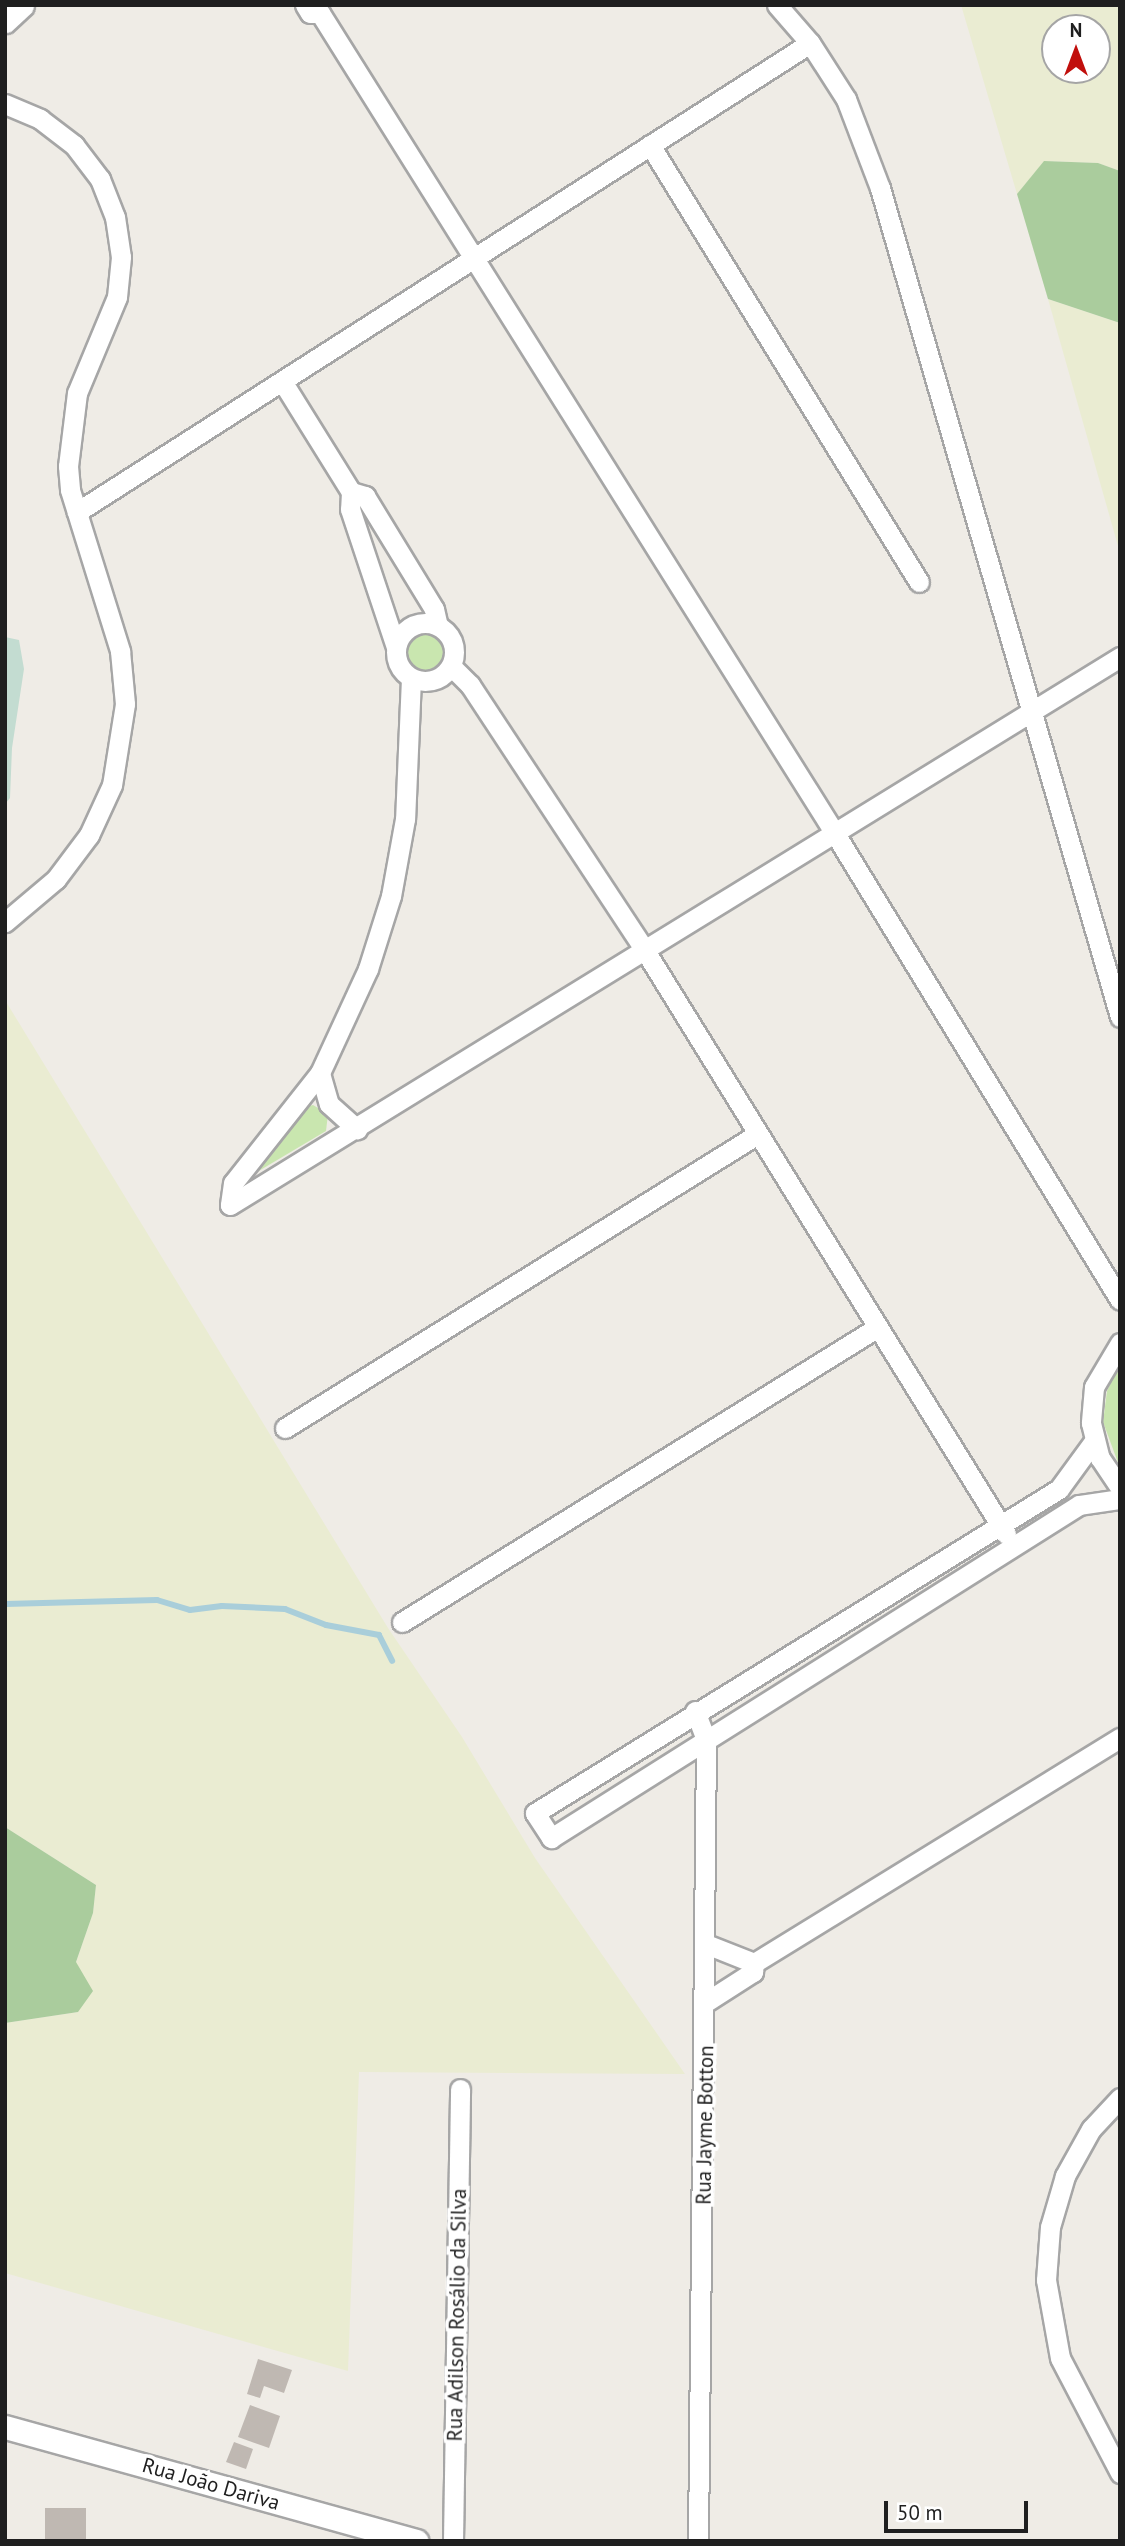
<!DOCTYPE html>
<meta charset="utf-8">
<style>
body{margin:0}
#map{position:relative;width:1125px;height:2546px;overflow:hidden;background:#efece6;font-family:"PT Sans",sans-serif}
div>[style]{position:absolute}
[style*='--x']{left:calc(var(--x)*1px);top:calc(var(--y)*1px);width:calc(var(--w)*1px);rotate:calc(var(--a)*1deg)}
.farmland>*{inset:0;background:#eaecd2}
.grass>*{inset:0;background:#c9e6af}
.round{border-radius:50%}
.forest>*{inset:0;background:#aacc9d}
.wetland>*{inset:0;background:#c3dcd1}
.stream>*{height:6px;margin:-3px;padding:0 3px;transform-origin:3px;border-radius:3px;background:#a9ceda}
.building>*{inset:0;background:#bfb8b2}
.roads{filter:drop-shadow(2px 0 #a6a6a6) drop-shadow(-2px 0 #a6a6a6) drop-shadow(0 2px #a6a6a6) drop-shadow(0 -2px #a6a6a6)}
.minor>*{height:19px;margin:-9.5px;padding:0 9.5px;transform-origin:9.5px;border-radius:9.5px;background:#fff}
.minor>.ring{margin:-9.5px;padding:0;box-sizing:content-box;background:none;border:19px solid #fff;border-radius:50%}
.tertiary>*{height:23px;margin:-11.5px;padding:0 11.5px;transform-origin:11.5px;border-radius:11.5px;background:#fff}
span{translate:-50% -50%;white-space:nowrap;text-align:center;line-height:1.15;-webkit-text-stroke:7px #fff;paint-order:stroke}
.street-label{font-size:21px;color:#1f1f1f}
.frame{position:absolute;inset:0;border:7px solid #1f1f1f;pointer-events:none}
.north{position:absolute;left:1041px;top:14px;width:70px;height:70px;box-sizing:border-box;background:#fff;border:2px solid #a5a5a5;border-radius:50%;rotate:0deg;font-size:19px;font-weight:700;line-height:28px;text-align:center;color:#1f1f1f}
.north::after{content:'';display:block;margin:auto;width:24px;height:32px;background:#c10f0c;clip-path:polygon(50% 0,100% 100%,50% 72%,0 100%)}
.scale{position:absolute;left:884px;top:2501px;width:144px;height:32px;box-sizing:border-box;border:4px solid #1f1f1f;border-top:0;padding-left:9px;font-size:21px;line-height:24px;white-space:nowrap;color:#1f1f1f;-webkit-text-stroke:5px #fff;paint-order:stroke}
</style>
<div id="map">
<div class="farmland">
<div style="clip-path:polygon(evenodd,961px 5px,1120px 5px,1120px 171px,1098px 163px,1045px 161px,1017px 194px,961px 5px,1055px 28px,1097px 28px,1097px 70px,1055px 70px,1055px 28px)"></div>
<div style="clip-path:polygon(1048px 299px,1120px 323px,1120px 553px)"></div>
<div style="clip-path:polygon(5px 1000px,388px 1628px,462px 1737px,535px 1858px,685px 2074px,359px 2072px,348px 2371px,5px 2273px,5px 2023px,78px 2012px,76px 1962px,93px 1913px,96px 1885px,5px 1827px)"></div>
</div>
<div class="grass">
<div class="round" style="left:407px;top:634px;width:36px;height:36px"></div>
<div style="clip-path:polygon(313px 1105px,328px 1114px,326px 1131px,257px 1172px,302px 1108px)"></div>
<div style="clip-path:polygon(1120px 1363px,1120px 1468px,1103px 1422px,1107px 1391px)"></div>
</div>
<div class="forest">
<div style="clip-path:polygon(1044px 161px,1098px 163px,1120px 171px,1120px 323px,1048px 299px,1017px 194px)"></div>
<div style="clip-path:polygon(5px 1827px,96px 1885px,93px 1913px,76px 1962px,93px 1991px,78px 2012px,5px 2023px)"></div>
</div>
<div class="wetland">
<div style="clip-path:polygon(5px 637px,19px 640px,24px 669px,12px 748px,10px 798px,5px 804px)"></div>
</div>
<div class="stream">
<div style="--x:5;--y:1604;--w:152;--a:-1.5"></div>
<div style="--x:157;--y:1600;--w:34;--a:17"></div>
<div style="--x:190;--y:1610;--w:32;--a:-7"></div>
<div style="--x:222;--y:1606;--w:63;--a:2.7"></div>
<div style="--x:285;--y:1609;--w:44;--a:21.3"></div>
<div style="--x:326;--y:1625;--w:54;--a:10.7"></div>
<div style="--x:379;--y:1635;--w:29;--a:63"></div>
</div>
<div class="building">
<div style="clip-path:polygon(258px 2359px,292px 2370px,284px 2393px,264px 2386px,260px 2398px,247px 2394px)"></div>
<div style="clip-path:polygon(250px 2405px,280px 2416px,269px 2448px,238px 2437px)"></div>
<div style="clip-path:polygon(234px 2442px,253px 2449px,246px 2469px,226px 2462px)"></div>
<div style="clip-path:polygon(45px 2508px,86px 2508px,86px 2541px,45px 2541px)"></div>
</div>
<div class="roads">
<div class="minor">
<div style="--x:305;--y:5;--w:9;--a:58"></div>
<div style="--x:310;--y:13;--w:10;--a:0"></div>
<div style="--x:320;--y:13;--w:967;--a:57.89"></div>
<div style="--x:834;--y:832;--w:548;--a:58.57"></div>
<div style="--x:777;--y:5;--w:50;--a:49"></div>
<div style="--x:810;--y:43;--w:67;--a:57.3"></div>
<div style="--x:846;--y:99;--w:95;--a:69.1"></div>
<div style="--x:880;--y:188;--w:863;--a:73.85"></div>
<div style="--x:5;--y:104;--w:38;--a:23"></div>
<div style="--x:40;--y:119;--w:43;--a:37.4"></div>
<div style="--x:74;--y:145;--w:43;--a:52.6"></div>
<div style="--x:100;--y:179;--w:41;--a:68.5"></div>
<div style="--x:115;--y:217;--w:40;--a:81.5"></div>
<div style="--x:121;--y:257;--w:40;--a:95.7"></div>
<div style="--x:117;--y:297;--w:104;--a:112.6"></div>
<div style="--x:77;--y:393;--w:74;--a:97"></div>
<div style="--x:68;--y:466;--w:24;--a:85"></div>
<div style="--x:70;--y:490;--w:169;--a:72.7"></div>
<div style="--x:120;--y:651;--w:53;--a:84.6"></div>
<div style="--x:125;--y:704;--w:82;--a:99.1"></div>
<div style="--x:112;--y:785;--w:55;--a:114.7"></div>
<div style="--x:89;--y:835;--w:55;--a:126.9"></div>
<div style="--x:56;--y:879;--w:67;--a:139.9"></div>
<div style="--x:650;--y:145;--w:513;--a:58.39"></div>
<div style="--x:282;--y:381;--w:131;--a:58.1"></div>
<div style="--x:351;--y:492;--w:17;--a:93"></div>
<div style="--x:350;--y:509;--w:145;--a:71.6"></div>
<div style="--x:351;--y:492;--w:15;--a:16"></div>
<div style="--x:365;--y:496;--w:132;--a:58.6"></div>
<div style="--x:434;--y:609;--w:17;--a:77"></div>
<div style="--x:77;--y:512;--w:870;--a:-32.61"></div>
<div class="ring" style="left:396px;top:623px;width:39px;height:39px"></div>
<div style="--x:451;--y:666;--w:27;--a:45"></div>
<div style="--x:470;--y:685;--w:316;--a:56.6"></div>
<div style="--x:644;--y:949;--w:688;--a:58.25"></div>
<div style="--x:411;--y:678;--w:141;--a:92.4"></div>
<div style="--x:405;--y:819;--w:78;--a:100.3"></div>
<div style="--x:391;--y:896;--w:77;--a:107.5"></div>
<div style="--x:368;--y:969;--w:115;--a:114.8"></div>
<div style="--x:320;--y:1073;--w:140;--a:128.3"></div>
<div style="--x:233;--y:1183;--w:22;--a:98"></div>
<div style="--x:230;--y:1205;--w:1045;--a:-31.62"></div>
<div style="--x:320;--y:1073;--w:32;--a:74"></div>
<div style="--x:329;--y:1104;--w:38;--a:42"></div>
<div style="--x:1120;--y:1343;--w:51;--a:120.6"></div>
<div style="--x:1094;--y:1387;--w:36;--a:95"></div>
<div style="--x:1091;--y:1423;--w:36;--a:76"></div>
<div style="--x:1100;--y:1458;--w:36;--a:56"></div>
<div style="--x:285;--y:1428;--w:555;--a:-31.88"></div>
<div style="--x:1094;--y:1441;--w:59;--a:126.1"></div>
<div style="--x:1059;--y:1489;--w:616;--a:148.27"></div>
<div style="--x:535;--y:1813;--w:30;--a:57"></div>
<div style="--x:551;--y:1838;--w:624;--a:-32.24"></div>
<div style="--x:1079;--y:1505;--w:41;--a:-8.3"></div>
<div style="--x:402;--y:1622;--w:560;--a:-31.79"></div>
<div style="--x:695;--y:1711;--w:31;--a:69"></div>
<div style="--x:706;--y:1740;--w:801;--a:90.57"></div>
<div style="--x:706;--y:1944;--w:52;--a:21.6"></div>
<div style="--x:706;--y:2002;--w:56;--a:-32.6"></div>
<div style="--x:753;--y:1972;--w:9;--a:-84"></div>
<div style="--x:754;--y:1963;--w:430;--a:-31.6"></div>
<div style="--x:1120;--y:2098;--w:42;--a:133.1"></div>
<div style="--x:1091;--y:2129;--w:54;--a:119"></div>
<div style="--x:1065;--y:2176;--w:53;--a:106.4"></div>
<div style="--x:1050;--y:2227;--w:53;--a:94.3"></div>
<div style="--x:1046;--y:2280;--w:79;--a:79.8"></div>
<div style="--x:1060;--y:2358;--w:130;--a:62.4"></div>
<div style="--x:453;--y:2541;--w:452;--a:-89.1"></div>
</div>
<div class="tertiary">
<div style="--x:5;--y:21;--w:23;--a:-43"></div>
<div style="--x:5;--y:2427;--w:427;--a:15.5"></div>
</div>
</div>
<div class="street-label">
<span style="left:705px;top:2125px;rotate:-89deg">Rua Jayme Botton</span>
<span style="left:457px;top:2315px;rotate:-89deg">Rua Adilson Rosálio da Silva</span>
<span style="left:211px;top:2484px;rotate:16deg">Rua João Dariva</span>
</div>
<div class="frame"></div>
<div class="north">N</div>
<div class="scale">50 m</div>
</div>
